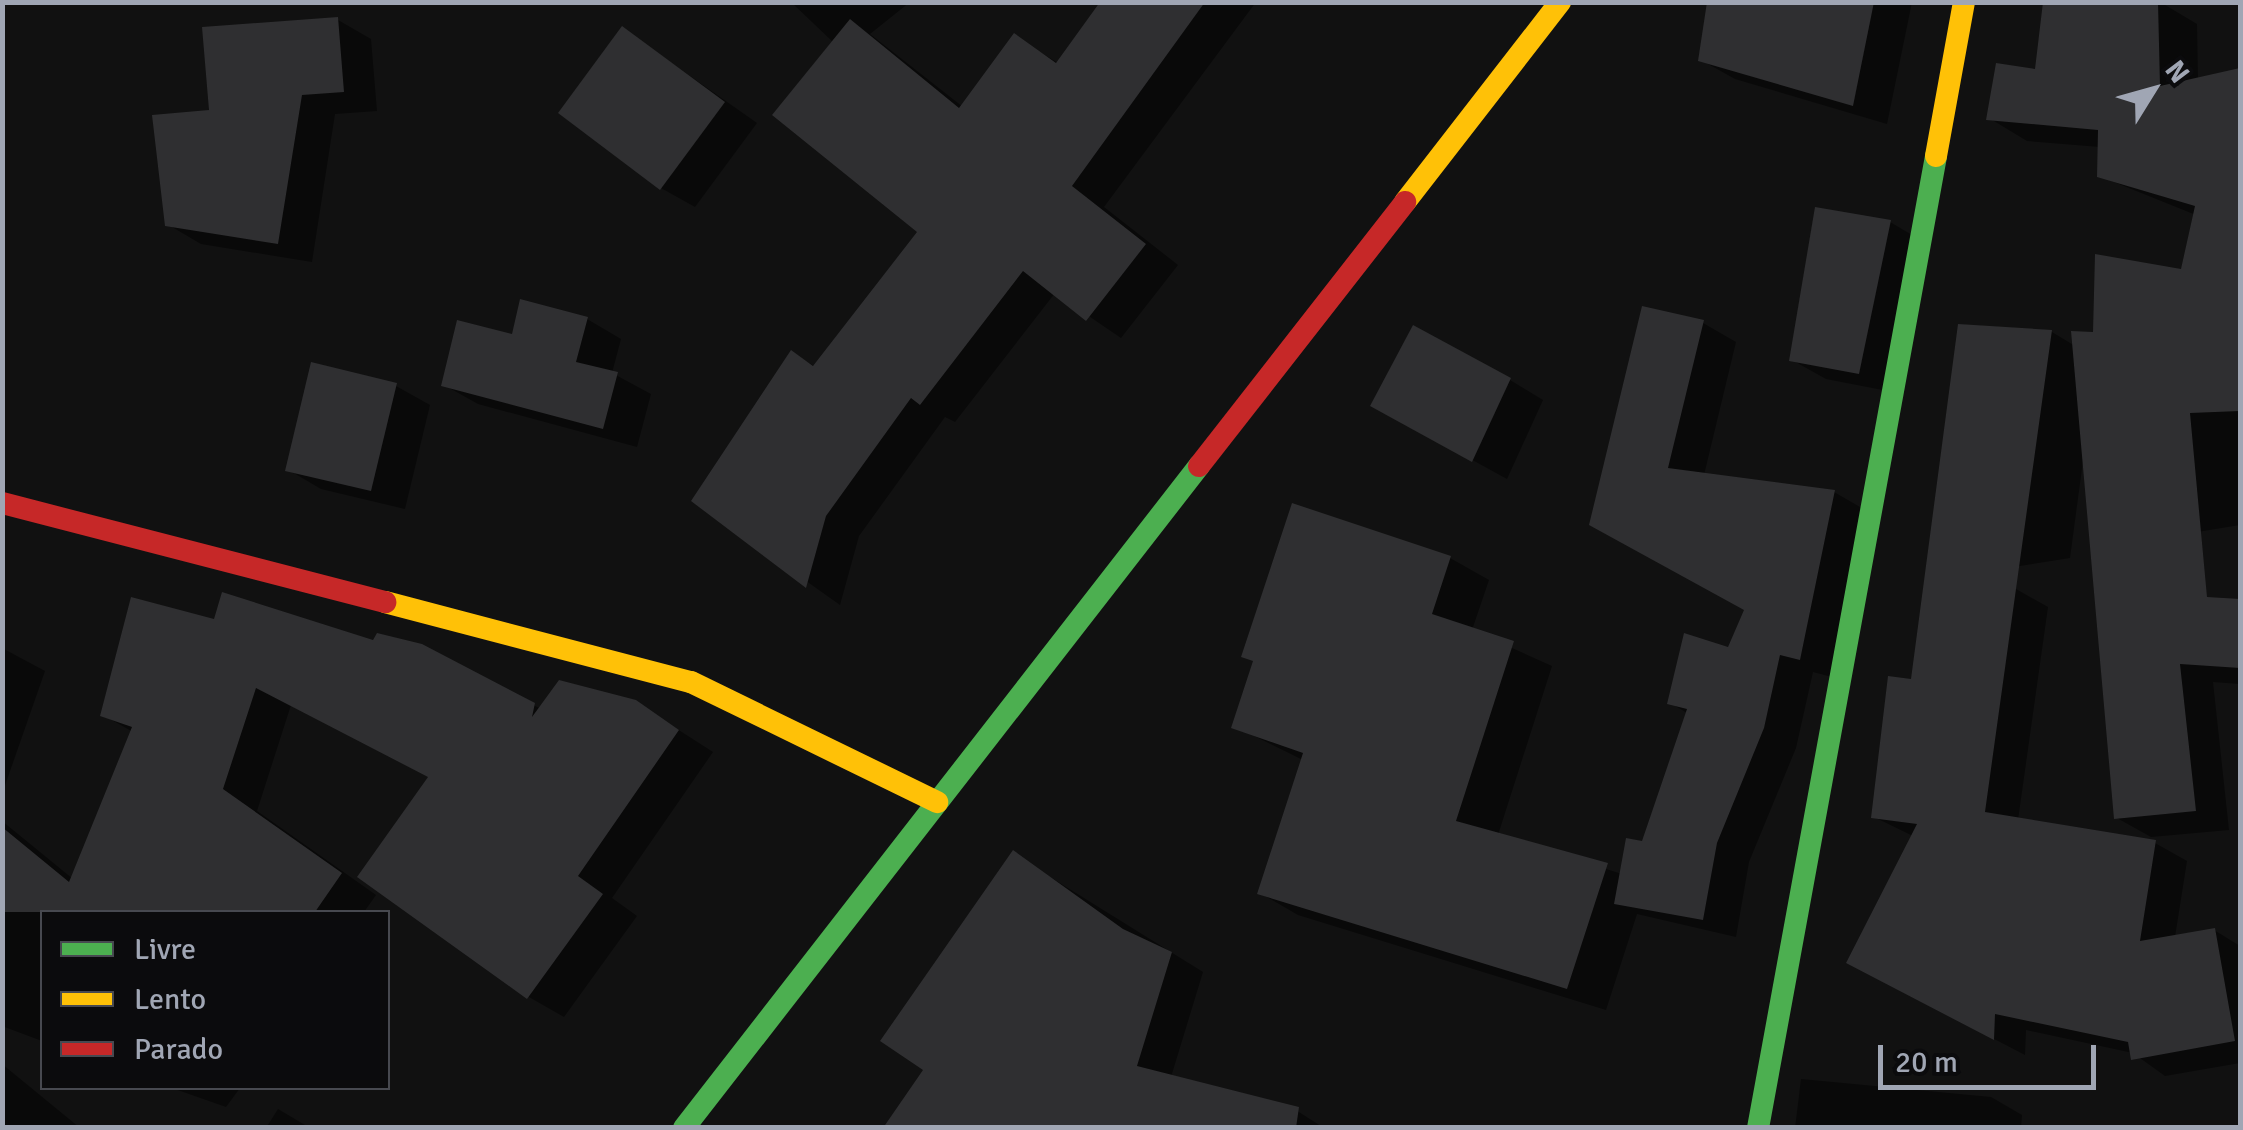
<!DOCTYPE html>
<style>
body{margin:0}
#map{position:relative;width:2243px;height:1130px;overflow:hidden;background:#111;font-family:Signika,sans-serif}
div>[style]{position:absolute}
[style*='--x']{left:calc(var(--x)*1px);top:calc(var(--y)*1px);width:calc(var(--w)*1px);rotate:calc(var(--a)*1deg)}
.shadow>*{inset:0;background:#0007}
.building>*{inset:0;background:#2f2f31}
.fast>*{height:22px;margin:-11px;padding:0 11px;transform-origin:11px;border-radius:11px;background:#4caf50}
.slow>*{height:22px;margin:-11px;padding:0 11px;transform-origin:11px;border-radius:11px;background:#ffc107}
.jam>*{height:22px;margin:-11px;padding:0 11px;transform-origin:11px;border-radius:11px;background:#c62828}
span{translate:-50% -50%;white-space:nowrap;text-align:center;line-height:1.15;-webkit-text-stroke:9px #0b0b0d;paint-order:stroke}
.frame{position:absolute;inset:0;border:5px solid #a0a6b4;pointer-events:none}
.legend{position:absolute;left:40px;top:910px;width:350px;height:180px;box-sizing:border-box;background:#0b0b0d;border:2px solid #474950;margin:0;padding:12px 18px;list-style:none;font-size:30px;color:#a0a6b4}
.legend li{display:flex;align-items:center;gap:20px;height:50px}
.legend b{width:50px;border:2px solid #474950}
.north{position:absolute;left:2103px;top:40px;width:100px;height:100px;-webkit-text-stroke:8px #0b0b0d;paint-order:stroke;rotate:53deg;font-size:28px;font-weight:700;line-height:40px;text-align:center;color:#a0a6b4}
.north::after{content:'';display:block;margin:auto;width:35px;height:45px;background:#a0a6b4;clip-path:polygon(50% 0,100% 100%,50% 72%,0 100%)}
.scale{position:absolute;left:1878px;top:1045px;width:218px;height:45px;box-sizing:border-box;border:5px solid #a0a6b4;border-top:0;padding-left:12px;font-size:30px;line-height:35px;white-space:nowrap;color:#a0a6b4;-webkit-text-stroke:8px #0b0b0d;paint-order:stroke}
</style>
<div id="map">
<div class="shadow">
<div style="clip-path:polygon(791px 2px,910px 2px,870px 34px,963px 107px,1015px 37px,1058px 63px,1103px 2px,1256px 2px,1104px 207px,1178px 265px,1121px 338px,1055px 293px,955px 422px,945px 417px,859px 536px,840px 605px,694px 501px,792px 353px,816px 367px,920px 232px,834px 43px)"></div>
<div style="clip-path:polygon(1709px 2px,1912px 2px,1887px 124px,1735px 79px,1701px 60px)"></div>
<div style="clip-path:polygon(2045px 2px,2160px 2px,2197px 24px,2198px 80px,2240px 70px,2240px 525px,2130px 543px,2083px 461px,2070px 558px,1976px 573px,1960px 327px,2052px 332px,2075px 346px,2182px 272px,2196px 215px,2099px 176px,2100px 147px,2027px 141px,1989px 118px,2037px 72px)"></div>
<div style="clip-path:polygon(338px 20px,371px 39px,377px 111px,335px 114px,312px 262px,201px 244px,167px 224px,212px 112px)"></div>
<div style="clip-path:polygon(623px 29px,757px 123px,695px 207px,661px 188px)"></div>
<div style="clip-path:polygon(1890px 222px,1924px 242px,1893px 392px,1826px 379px,1792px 360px)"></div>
<div style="clip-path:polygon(587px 319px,621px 339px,612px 373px,651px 394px,637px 447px,478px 404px,444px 385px)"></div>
<div style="clip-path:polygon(1703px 323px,1736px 342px,1704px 475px,1834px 492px,1867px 511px,1832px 677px,1813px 672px,1796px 748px,1749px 862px,1736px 937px,1637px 914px,1606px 1010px,1298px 915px,1260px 893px,1303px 760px,1234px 726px,1255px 662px,1244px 656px,1450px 558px,1489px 580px,1472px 630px,1552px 666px,1498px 835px,1622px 874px,1643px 844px,1689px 714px,1670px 703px,1730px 650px,1747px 610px,1625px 543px)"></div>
<div style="clip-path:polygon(1510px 380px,1543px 400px,1507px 479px,1407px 424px)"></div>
<div style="clip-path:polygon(396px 386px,430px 405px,405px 509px,321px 489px,287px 469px)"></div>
<div style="clip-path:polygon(1926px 584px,2016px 589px,2048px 607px,2018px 820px,2155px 843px,2187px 861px,2175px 937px,2214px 930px,2240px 946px,2240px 1063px,2165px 1076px,2133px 1053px,2026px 1030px,2025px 1055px,1881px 980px,1913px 836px,1874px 817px,1914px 682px)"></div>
<div style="clip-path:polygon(2097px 593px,2240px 601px,2240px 684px,2213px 682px,2229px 830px,2151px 837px,2117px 818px)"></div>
<div style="clip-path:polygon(215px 622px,421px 647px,541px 709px,635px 702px,713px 752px,612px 898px,637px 916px,564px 1017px,529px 997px,431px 777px,291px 705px,257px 811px,376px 895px,364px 912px,42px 912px,42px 1041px,2px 1026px,2px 821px,73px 879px,133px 732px,103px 715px)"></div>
<div style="clip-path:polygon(2px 648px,45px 671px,2px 794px)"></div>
<div style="clip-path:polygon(1013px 854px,1203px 972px,1171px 1077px,1291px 1107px,1324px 1128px,886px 1128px,927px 1069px)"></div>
<div style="clip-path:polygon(2px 1064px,80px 1128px,2px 1128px)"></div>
<div style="clip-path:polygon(1801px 1079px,1991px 1097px,2022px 1115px,2021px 1128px,1795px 1128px)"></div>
<div style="clip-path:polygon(172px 1088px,240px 1088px,226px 1107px)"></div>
<div style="clip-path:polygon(278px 1109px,305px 1125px,309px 1128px,266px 1128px)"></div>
</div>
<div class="building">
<div style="clip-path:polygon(1100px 2px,1205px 2px,1072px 186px,1146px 244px,1086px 321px,1023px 271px,920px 405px,911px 398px,826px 516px,806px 588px,691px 501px,791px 350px,813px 366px,917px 232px,772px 115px,850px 19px,959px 108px,1014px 33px,1056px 63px)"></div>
<div style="clip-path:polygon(1707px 2px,1874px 2px,1853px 106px,1698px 61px)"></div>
<div style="clip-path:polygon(2043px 2px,2158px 2px,2160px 86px,2240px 68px,2240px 411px,2190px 413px,2207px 597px,2240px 599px,2240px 668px,2180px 664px,2196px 811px,2114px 819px,2071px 331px,2093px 332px,2095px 254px,2181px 269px,2195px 206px,2097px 177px,2098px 130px,1986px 120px,1996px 63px,2035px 69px)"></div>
<div style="clip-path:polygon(338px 17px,344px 92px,302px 95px,278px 244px,165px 226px,152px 115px,209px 110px,202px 27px)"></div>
<div style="clip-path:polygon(622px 26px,725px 102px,660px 190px,558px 113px)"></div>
<div style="clip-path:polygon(1815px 207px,1891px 220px,1859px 374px,1789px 361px)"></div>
<div style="clip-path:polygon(520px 299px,588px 317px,576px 362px,618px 372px,603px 429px,441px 386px,457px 320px,512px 334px)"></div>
<div style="clip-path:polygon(1642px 306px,1704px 320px,1668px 468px,1835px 490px,1800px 660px,1780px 655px,1764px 728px,1717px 843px,1703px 920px,1614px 904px,1626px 838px,1642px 841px,1687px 709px,1667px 704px,1684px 633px,1728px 647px,1744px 610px,1589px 525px)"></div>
<div style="clip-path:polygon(1958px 324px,2052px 330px,1985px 812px,2156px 840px,2140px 941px,2215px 928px,2235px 1041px,2131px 1060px,2128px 1042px,1995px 1014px,1994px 1040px,1846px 963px,1917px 824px,1871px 818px,1888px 676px,1911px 679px)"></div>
<div style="clip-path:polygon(1413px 325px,1511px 378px,1472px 462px,1370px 406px)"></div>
<div style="clip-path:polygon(311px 362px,397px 383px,371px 491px,285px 471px)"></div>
<div style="clip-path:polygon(1292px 503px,1451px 556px,1432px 614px,1514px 641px,1456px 821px,1608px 863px,1567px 989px,1257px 894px,1303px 753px,1231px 728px,1253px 661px,1241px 657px)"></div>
<div style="clip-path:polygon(222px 592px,373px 640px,377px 633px,422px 644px,535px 703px,532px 717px,559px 680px,636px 700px,679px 730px,578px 876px,603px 894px,527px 999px,357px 877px,428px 777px,256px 688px,223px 789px,342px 873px,315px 912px,2px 912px,2px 827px,69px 882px,132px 727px,100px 716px,131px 597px,214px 619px)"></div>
<div style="clip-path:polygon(1013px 850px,1123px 929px,1172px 952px,1137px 1066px,1299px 1107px,1296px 1128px,883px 1128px,923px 1070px,880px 1041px)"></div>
</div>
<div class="fast">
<div style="--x:684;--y:1128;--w:839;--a:-52.12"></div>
<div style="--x:1758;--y:1128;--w:988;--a:-79.62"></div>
</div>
<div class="slow">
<div style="--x:1936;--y:156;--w:157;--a:-79.7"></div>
<div style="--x:1405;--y:202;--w:253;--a:-52.2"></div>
<div style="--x:385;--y:602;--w:316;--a:14.7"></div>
<div style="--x:691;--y:682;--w:274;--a:26"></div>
</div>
<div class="jam">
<div style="--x:1199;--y:466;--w:335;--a:-52"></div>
<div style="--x:2;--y:503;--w:396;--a:14.5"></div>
</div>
<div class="frame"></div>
<ul class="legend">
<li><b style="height:12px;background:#4caf50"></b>Livre</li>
<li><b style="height:12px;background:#ffc107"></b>Lento</li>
<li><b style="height:12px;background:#c62828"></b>Parado</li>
</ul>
<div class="north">N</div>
<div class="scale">20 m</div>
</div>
